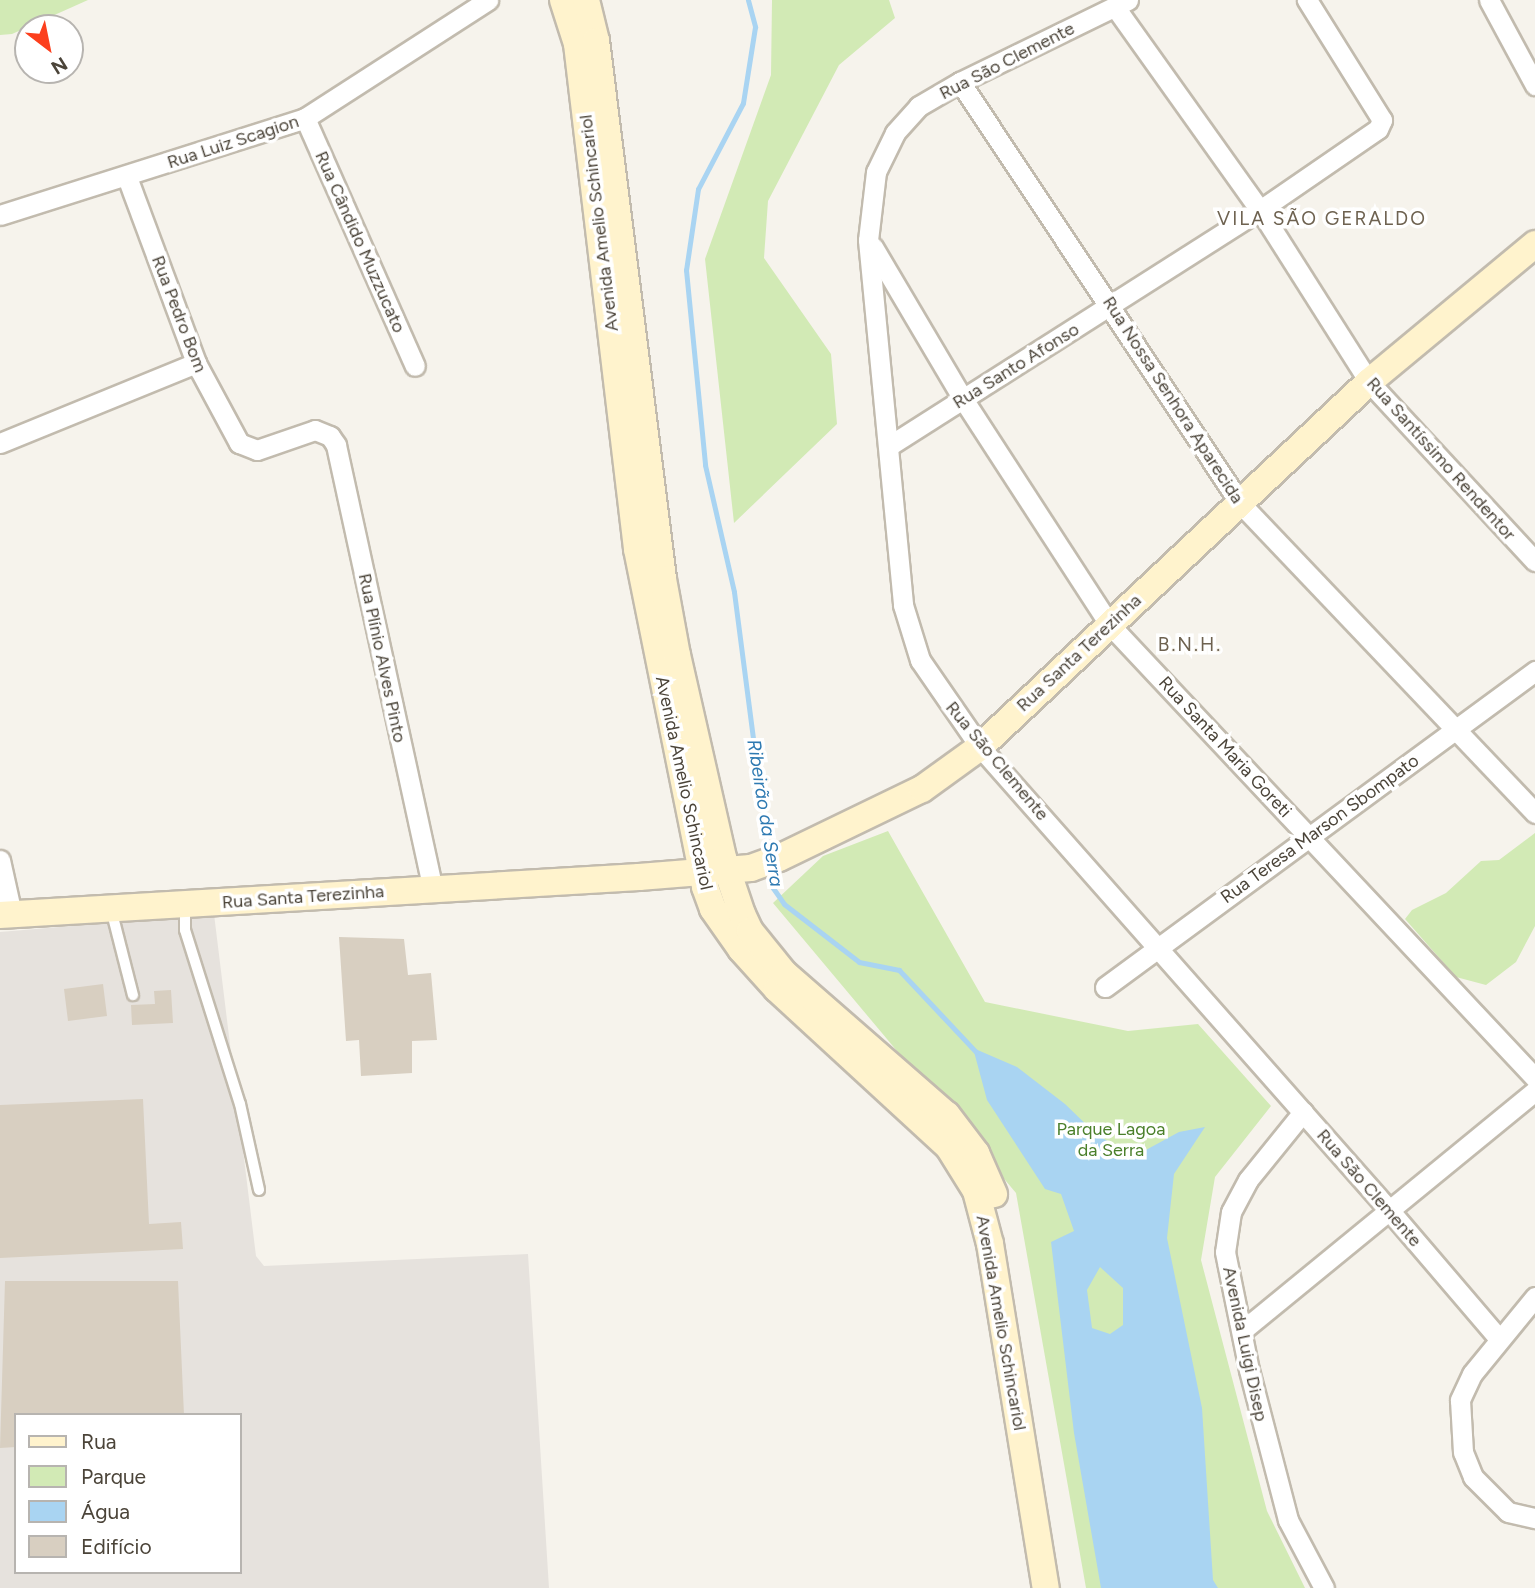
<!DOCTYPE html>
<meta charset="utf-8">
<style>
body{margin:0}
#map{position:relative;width:1535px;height:1588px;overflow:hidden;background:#f6f3ec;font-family:Figtree,sans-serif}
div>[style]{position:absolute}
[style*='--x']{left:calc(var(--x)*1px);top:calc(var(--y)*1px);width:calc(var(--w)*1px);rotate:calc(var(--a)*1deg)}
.industrial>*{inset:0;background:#e6e2dd}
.green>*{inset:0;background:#d2eab5}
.water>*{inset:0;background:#a9d4f2}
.stream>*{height:5px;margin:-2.5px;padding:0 2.5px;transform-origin:2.5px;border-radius:2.5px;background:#a9d4f2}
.building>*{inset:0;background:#d8cfc1}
.roads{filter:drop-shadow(2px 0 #c2bbae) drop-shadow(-2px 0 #c2bbae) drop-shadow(0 2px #c2bbae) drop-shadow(0 -2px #c2bbae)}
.lane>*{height:10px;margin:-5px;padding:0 5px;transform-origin:5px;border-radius:5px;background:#fff}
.street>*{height:19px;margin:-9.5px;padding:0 9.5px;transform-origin:9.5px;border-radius:9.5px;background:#fff}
.secondary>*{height:26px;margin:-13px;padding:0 13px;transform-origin:13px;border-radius:13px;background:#fff3cd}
span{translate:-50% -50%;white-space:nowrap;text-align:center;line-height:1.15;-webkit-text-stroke:7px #fff;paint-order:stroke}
.street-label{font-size:18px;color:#4b4439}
.park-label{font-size:18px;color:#4a7f2a}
.neighbourhood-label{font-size:19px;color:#6e6250;letter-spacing:2px}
.water-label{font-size:19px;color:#2e7ab2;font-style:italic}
.legend{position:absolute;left:14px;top:1413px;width:228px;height:161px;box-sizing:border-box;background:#fff;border:2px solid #b7b4b0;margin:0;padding:9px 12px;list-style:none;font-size:21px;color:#4b4439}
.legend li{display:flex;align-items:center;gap:14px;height:35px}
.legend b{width:35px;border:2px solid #b7b4b0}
.north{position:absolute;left:14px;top:14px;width:70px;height:70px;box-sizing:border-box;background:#fff;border:2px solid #b7b4b0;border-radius:50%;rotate:148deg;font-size:19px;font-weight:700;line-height:28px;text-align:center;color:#4b4439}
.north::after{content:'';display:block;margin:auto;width:24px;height:32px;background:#fc3f1d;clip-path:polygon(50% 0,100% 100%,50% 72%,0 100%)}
</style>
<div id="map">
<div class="industrial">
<div style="clip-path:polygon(evenodd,214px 914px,256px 1256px,264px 1266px,528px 1254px,549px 1588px,0 1588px,0 932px,214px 914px,16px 1415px,240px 1415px,240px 1572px,16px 1572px,16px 1415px)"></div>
</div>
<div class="green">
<div style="clip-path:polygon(0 0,88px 0,12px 34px,0 35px)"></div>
<div style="clip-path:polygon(772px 0,889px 0,895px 18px,839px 65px,768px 201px,764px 258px,831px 354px,837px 424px,734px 523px,705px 259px,771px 75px)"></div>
<div style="clip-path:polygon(888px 831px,985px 1002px,1128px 1031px,1198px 1024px,1271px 1106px,1215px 1177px,1201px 1260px,1267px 1511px,1305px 1588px,1086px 1588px,1016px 1193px,773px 903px,823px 856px)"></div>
<div style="clip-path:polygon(1535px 833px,1535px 926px,1516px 962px,1486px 985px,1456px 977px,1405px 919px,1412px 910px,1446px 893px,1481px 861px,1499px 860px)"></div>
</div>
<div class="water">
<div style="clip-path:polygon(evenodd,973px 1048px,1017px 1067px,1065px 1104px,1096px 1134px,1133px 1157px,1179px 1132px,1205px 1127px,1174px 1174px,1167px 1238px,1202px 1408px,1213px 1580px,1218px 1588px,1101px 1588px,1074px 1433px,1051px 1242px,1074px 1231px,1061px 1194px,1045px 1189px,987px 1100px,973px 1048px,1100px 1267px,1123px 1288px,1123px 1325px,1110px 1334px,1092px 1328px,1087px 1290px,1100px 1267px)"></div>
</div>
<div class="stream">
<div style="--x:748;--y:0;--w:28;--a:75"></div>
<div style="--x:755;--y:27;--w:77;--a:99"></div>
<div style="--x:743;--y:103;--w:97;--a:117.6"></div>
<div style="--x:698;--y:189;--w:82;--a:98.4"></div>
<div style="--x:686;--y:270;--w:196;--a:84.4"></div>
<div style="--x:705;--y:465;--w:130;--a:77.1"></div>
<div style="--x:734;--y:592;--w:265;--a:82.6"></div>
<div style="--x:770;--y:868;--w:20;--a:81"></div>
<div style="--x:773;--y:888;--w:19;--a:55"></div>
<div style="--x:784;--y:904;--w:95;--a:37.7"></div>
<div style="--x:859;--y:962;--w:41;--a:11.3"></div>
<div style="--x:899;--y:970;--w:112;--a:46.8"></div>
</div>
<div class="building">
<div style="clip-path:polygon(339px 937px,404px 939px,408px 975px,431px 973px,437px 1040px,412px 1041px,412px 1073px,361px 1076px,359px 1040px,346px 1041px)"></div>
<div style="clip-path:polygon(103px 984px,107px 1016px,68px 1021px,64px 989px)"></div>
<div style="clip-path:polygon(171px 990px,173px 1023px,132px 1025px,131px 1005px,155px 1004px,154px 991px)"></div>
<div style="clip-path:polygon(143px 1099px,149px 1224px,181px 1222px,183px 1249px,0 1258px,0 1105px)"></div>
<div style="clip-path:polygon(5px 1281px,178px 1281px,184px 1415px,16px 1415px,16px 1447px,0 1448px)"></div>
</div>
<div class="roads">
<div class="lane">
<div style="--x:185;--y:905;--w:25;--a:90"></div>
<div style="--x:185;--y:930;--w:182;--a:72.5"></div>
<div style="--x:240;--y:1104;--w:88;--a:77.5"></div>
<div style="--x:111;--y:909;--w:89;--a:75.7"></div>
</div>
<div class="street">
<div style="--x:1128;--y:0;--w:187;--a:154"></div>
<div style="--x:960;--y:82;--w:48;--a:149.7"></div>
<div style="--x:919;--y:106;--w:36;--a:132"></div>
<div style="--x:895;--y:133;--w:43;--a:116"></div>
<div style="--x:876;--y:172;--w:68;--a:96.7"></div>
<div style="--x:868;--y:240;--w:367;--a:84.5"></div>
<div style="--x:903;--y:605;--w:58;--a:72.8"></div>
<div style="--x:920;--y:660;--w:106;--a:55.4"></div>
<div style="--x:980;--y:747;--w:618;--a:48.54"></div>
<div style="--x:1389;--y:1210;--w:170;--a:49.5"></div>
<div style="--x:1489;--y:0;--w:97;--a:61.6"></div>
<div style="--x:1115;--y:7;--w:249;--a:54.5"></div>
<div style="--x:1260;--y:210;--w:204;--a:57.6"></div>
<div style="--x:1369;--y:382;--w:244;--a:47.2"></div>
<div style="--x:960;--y:82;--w:506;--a:56.37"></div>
<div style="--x:1240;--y:503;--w:428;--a:46.4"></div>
<div style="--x:305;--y:118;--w:271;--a:66.1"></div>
<div style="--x:127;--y:177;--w:198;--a:69.6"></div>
<div style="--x:196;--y:363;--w:91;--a:61.7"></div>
<div style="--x:239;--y:443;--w:19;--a:21"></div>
<div style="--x:257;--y:450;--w:61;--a:-19"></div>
<div style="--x:315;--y:430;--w:16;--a:22"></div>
<div style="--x:330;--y:436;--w:11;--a:56"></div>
<div style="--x:336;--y:445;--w:454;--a:77.7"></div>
<div style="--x:0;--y:215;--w:320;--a:-17.6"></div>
<div style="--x:305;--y:118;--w:218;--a:-32.8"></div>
<div style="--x:873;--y:247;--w:177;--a:59.4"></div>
<div style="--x:963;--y:399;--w:268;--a:57"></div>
<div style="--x:1109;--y:624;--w:623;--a:46.82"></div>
<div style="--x:0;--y:443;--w:212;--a:-22.2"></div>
<div style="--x:889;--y:446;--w:440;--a:-32.5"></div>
<div style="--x:1260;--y:210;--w:143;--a:-34.5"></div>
<div style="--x:1378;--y:129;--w:10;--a:-66"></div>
<div style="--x:1382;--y:120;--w:142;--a:-122"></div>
<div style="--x:0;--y:860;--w:55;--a:77.5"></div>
<div style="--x:1105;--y:987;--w:534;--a:-36.31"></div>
<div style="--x:1303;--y:1112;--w:87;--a:129"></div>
<div style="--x:1248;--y:1180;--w:36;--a:118"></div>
<div style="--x:1231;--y:1212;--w:40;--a:98.5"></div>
<div style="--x:1225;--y:1252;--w:120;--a:78.5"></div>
<div style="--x:1249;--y:1370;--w:155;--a:75.4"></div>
<div style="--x:1288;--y:1520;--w:77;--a:62.1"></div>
<div style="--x:1535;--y:1297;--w:99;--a:129.3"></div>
<div style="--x:1472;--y:1374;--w:29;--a:115"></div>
<div style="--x:1460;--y:1400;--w:52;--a:86.7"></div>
<div style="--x:1463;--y:1452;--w:27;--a:68"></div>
<div style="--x:1473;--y:1477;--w:49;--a:45"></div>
<div style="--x:1508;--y:1512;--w:28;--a:13"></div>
<div style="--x:1243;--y:1330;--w:377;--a:-39.3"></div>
</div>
<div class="secondary">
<div style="--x:563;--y:0;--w:46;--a:72.3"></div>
<div style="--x:577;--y:44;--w:509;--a:83.22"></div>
<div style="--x:637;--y:549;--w:345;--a:78.6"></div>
<div style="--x:705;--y:887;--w:23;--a:70"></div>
<div style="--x:713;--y:909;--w:49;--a:55"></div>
<div style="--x:741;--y:949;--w:54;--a:48"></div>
<div style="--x:777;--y:989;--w:232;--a:42.6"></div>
<div style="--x:948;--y:1146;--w:53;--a:58.1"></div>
<div style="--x:976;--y:1191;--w:55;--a:75.2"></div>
<div style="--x:990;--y:1244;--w:349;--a:80.8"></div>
<div style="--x:586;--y:0;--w:42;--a:76.3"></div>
<div style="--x:596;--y:41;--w:542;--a:82.9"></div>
<div style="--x:663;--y:579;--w:77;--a:79.6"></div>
<div style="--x:677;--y:655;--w:208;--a:77.2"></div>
<div style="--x:723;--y:858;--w:59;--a:71.3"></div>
<div style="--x:742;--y:914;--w:19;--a:65"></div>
<div style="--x:750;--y:931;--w:54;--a:51"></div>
<div style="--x:784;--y:973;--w:216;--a:41.1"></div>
<div style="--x:947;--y:1115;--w:48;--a:52.7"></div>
<div style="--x:976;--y:1153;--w:45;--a:66.3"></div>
<div style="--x:0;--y:915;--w:640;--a:-3.4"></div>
<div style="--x:639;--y:877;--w:112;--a:-4.6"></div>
<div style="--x:751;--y:868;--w:30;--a:-20"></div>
<div style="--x:779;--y:858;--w:159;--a:-25.8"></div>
<div style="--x:922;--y:789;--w:72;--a:-35.9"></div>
<div style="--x:980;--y:747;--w:533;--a:-43.18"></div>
<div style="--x:1369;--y:382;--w:216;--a:-39.7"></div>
</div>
</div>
<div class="street-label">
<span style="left:1007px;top:61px;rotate:-27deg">Rua São Clemente</span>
<span style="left:233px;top:142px;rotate:-18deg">Rua Luiz Scagion</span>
<span style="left:599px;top:223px;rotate:-97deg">Avenida Amelio Schincariol</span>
<span style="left:360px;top:242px;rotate:66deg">Rua Cândido Muzzucato</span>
<span style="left:179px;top:314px;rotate:69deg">Rua Pedro Bom</span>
<span style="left:1016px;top:366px;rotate:-32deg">Rua Santo Afonso</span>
<span style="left:1173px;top:400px;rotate:57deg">Rua Nossa Senhora Aparecida</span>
<span style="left:1441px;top:459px;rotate:48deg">Rua Santíssimo Rendentor</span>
<span style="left:1079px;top:653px;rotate:-43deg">Rua Santa Terezinha</span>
<span style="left:382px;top:658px;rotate:78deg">Rua Plínio Alves Pinto</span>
<span style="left:1225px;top:747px;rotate:47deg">Rua Santa Maria Goreti</span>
<span style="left:997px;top:761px;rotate:50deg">Rua São Clemente</span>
<span style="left:684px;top:783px;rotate:78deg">Avenida Amelio Schincariol</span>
<span style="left:1320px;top:829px;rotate:-36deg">Rua Teresa Marson Sbompato</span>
<span style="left:303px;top:897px;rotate:-4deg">Rua Santa Terezinha</span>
<span style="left:1369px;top:1188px;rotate:49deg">Rua São Clemente</span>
<span style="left:1001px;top:1323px;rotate:80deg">Avenida Amelio Schincariol</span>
<span style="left:1245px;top:1344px;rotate:78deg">Avenida Luigi Disep</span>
</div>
<div class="park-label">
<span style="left:1111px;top:1140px">Parque Lagoa<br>da Serra</span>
</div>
<div class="neighbourhood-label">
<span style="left:1322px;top:219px">VILA SÃO GERALDO</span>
<span style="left:1190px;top:645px">B.N.H.</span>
</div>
<div class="water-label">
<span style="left:765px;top:813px;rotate:81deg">Ribeirão da Serra</span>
</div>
<ul class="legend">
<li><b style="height:9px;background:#fff3cd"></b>Rua</li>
<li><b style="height:19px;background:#d2eab5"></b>Parque</li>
<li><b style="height:19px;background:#a9d4f2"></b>Água</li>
<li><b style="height:19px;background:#d8cfc1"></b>Edifício</li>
</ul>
<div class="north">N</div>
</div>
